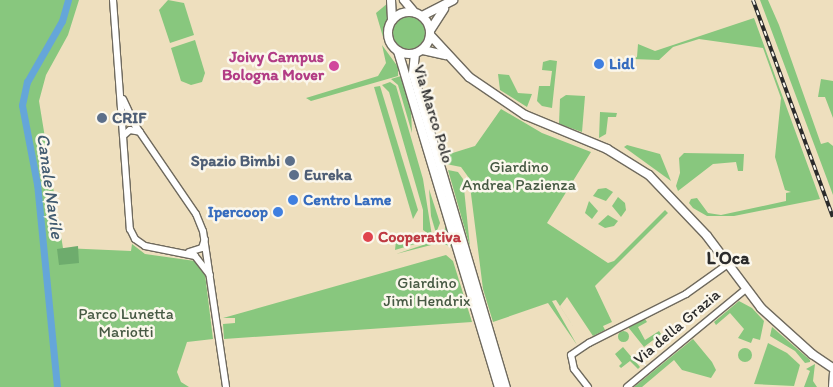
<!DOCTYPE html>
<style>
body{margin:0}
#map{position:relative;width:833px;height:387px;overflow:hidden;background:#eedfbe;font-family:Itim,sans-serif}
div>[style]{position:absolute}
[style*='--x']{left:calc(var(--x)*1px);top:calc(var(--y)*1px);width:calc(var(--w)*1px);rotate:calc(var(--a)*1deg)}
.green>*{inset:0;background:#88c77e}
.round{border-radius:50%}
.forest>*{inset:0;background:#6eac6d}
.canal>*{height:7px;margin:-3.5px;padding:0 3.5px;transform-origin:3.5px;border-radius:3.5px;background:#65a6d9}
.roads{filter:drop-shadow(1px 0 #6f6a5e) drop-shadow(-1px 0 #6f6a5e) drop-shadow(0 1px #6f6a5e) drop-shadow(0 -1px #6f6a5e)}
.minor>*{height:6px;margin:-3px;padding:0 3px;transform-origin:3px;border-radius:3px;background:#fff}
.major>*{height:8px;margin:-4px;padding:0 4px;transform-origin:4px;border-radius:4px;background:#fff}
.major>.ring{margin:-4px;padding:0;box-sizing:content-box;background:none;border:8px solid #fff;border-radius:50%}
.rail>*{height:4px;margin-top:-2px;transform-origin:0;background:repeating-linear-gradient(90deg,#fbf7ec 0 5.5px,#2b2b2b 0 11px);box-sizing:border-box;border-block:1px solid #2b2b2b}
.dots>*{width:14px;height:14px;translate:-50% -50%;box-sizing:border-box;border:2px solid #fbf7ec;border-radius:50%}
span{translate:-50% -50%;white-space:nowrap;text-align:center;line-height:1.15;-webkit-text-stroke:5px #fbf7ec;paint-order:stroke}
.hotel-label{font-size:16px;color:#b23c85;font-weight:700}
.right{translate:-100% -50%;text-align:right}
.shop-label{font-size:16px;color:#366cbe;font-weight:700}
.left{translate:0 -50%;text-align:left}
.street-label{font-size:16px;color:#2b2b2b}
.service-label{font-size:16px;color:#4e5e75;font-weight:700}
.park-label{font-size:16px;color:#475a44}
.health-label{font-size:16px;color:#be3a42;font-weight:700}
.water-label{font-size:18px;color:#425c71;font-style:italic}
.neighbourhood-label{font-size:18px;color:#2b2b2b;font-weight:700}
</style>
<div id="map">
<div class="green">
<div style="clip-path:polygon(0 0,79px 0,68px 35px,46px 75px,39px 101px,63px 248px,131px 251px,132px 244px,145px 254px,195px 261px,205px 274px,213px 339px,187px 342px,177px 372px,181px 382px,189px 387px,0 387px)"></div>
<div style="clip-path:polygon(168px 0,184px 3px,194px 35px,170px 43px,159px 10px)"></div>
<div style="clip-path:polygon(760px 0,768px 0,779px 25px,821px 144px,828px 142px,833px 146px,833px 195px)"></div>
<div style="clip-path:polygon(388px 3px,389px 14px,383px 37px,376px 13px)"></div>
<div class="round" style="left:393px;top:17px;width:32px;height:32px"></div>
<div style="clip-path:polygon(754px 18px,820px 199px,734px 216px,707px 216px,693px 208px,689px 203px,691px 199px,697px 198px,708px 213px,721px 215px,786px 201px,786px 193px,791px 192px,785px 190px,775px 157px,781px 98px,763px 48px,699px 39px,673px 47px,659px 60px,632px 59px,637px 57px,638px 44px,655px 51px)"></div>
<div style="clip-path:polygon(195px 40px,205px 73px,202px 82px,191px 85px,181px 81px,171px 48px)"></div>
<div style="clip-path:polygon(382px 45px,398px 67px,398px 76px,311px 101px,306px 98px,378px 76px,386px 63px)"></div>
<div style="clip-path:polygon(550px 60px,557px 61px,552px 108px,542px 106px,537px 101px,539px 86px,550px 86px,552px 71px,542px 70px,543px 62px)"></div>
<div style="clip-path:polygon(498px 74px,509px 75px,518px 93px,532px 94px,527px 107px,500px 90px)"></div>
<div style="clip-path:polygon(401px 76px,411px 110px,412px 133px,398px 85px,391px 79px)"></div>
<div style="clip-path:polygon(821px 79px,833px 81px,833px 118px,825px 97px,818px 97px)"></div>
<div style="clip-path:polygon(390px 82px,396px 86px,423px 179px,432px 236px,423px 230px,423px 210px,389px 92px,382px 85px)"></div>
<div style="clip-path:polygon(380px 86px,418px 210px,413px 219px,374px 87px)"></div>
<div style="clip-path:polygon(566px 95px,585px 96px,582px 132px,559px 124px,560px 99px)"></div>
<div style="clip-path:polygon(501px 109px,542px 133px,591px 152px,547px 223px,608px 263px,614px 261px,665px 210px,668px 213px,595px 286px,612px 322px,603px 326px,605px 330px,593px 336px,567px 297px,560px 306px,582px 340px,556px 300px,552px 301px,577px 345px,548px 303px,493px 322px,483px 289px,469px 178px,461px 167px,446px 164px,443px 156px,475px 146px)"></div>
<div style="clip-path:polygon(600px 112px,617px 113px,616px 117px,608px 117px,606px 134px,599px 138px)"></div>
<div style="clip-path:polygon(627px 145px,660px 154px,671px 181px,624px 147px)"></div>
<div style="clip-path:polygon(684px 153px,744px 154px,743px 171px,738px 171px,736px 162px,713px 164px,678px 191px,676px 186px,680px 173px,679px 158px)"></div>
<div style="clip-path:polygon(448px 170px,458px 172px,463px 179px,470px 247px)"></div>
<div style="clip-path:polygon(606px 188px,613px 192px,606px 201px,593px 196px,598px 189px)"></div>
<div style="clip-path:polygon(429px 189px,440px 223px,436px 233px,431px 216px)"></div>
<div style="clip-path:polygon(618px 197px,625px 203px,626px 210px,621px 217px,612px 206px)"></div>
<div style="clip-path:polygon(589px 201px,598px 211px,592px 219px,585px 213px)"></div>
<div style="clip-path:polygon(608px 215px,618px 221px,614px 226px,605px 228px,598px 224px)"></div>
<div style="clip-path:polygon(446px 224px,454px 247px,439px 243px,396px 254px,426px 244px,425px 241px,395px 250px,396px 241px,408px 238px,413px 233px,426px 241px,436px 241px,443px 236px)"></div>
<div style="clip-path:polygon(446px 255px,453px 261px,472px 322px,224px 339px,223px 324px,235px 323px,235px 318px,223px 318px)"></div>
<div style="clip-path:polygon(739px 301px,752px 308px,764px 321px,760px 340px,753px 338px,751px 343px,738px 338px,744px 329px,730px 313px,716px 325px,714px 322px)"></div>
<div style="clip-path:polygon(645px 319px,647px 322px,638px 327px,645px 340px,659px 331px,661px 334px,644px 347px,628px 327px)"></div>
<div style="clip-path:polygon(772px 327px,810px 360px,810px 362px,805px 363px,795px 351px,770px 336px)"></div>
<div class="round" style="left:617.5px;top:330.5px;width:11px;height:11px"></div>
<div style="clip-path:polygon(693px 339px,712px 362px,716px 370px,711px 378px,682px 370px,674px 360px,642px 387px,634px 387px)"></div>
<div style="clip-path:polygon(768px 343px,787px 353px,800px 365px,794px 386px,754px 384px)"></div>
<div style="clip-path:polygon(623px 347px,640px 367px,638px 369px,630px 361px,621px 368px,619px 366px,622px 363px,615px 354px)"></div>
<div class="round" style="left:738px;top:348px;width:14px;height:14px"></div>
<div style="clip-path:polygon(815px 364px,813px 381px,817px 387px,804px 387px,810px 371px,806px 369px)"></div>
</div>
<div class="forest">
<div style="clip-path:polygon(78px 246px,79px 263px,59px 265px,57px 249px)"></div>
</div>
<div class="canal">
<div style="--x:57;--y:387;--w:204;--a:-95.6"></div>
<div style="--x:37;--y:184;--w:80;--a:-100.8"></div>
<div style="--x:22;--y:105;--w:24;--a:-78"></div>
<div style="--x:27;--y:82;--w:70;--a:-60.2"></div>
<div style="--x:62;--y:21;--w:22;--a:-74"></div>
</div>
<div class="roads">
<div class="minor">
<div style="--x:113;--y:0;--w:230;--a:85.8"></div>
<div style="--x:130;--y:229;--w:11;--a:63"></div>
<div style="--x:135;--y:239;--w:12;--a:35"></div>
<div style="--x:145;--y:246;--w:51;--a:11.3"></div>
<div style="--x:195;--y:256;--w:24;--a:52"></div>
<div style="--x:123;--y:99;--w:29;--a:65"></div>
<div style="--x:135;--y:125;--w:108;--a:55.6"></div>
<div style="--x:196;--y:214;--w:18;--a:68"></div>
<div style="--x:203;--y:231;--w:158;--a:81.6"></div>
<div style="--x:123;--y:136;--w:9;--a:-41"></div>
<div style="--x:130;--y:130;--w:10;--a:11"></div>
<div style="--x:189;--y:252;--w:14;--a:-17"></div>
<div style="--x:202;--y:248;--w:9;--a:-72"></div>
<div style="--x:588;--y:387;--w:23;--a:-128"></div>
<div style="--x:574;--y:369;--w:14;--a:-102"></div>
<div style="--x:571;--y:355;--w:22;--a:-34"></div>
<div style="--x:589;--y:343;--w:109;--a:-26.8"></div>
<div style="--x:686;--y:294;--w:52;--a:-35.5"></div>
<div style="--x:627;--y:387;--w:154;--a:-39.5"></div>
<div style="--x:832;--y:387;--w:14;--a:-86"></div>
</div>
<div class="major">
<div style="--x:391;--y:0;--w:20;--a:87"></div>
<div style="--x:404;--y:0;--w:16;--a:50"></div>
<div class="ring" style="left:388px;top:12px;width:34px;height:34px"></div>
<div style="--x:422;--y:16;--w:35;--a:-27"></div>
<div style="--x:431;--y:29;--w:24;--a:-57"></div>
<div style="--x:431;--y:36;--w:56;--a:47.2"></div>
<div style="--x:469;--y:77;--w:68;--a:34.2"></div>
<div style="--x:525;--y:115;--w:89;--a:22.5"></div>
<div style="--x:607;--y:149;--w:49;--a:31.8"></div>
<div style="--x:649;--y:175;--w:84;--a:46.4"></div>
<div style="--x:707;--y:236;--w:90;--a:53.1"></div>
<div style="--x:761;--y:308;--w:69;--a:42"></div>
<div style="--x:812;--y:354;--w:25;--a:34"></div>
<div style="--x:423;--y:50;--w:23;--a:13"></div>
<div style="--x:398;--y:51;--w:351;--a:73.3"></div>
<div style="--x:415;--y:54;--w:20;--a:96"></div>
<div style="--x:413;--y:74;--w:327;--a:73.5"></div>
</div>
</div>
<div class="rail">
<div style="--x:753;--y:0;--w:231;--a:69.8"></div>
</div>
<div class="dots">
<div style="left:599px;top:64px;background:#3f7fe0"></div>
<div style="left:334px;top:66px;background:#d1479c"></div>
<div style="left:102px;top:118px;background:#5c6f8a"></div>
<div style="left:290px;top:161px;background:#5c6f8a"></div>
<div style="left:294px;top:175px;background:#5c6f8a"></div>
<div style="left:293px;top:200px;background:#3f7fe0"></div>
<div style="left:278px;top:212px;background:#3f7fe0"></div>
<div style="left:368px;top:237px;background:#e0444e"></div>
</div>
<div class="hotel-label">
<span class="right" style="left:324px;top:66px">Joivy Campus<br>Bologna Mover</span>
</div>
<div class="shop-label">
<span class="left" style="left:609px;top:64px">Lidl</span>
<span class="left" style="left:303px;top:200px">Centro Lame</span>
<span class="right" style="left:268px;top:212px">Ipercoop</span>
</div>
<div class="street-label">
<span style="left:433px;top:114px;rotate:73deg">Via Marco Polo</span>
<span style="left:677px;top:327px;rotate:-40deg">Via della Grazia</span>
</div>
<div class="service-label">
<span class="left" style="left:112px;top:118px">CRIF</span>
<span class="right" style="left:280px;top:161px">Spazio Bimbi</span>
<span class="left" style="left:304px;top:175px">Eureka</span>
</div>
<div class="park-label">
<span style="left:519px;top:176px">Giardino<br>Andrea Pazienza</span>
<span style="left:427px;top:292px">Giardino<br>Jimi Hendrix</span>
<span style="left:126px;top:323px">Parco Lunetta<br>Mariotti</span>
</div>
<div class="health-label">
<span class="left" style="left:378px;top:237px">Cooperativa</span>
</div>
<div class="water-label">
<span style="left:50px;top:186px;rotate:82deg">Canale Navile</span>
</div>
<div class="neighbourhood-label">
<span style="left:728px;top:258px">L'Oca</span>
</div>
</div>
